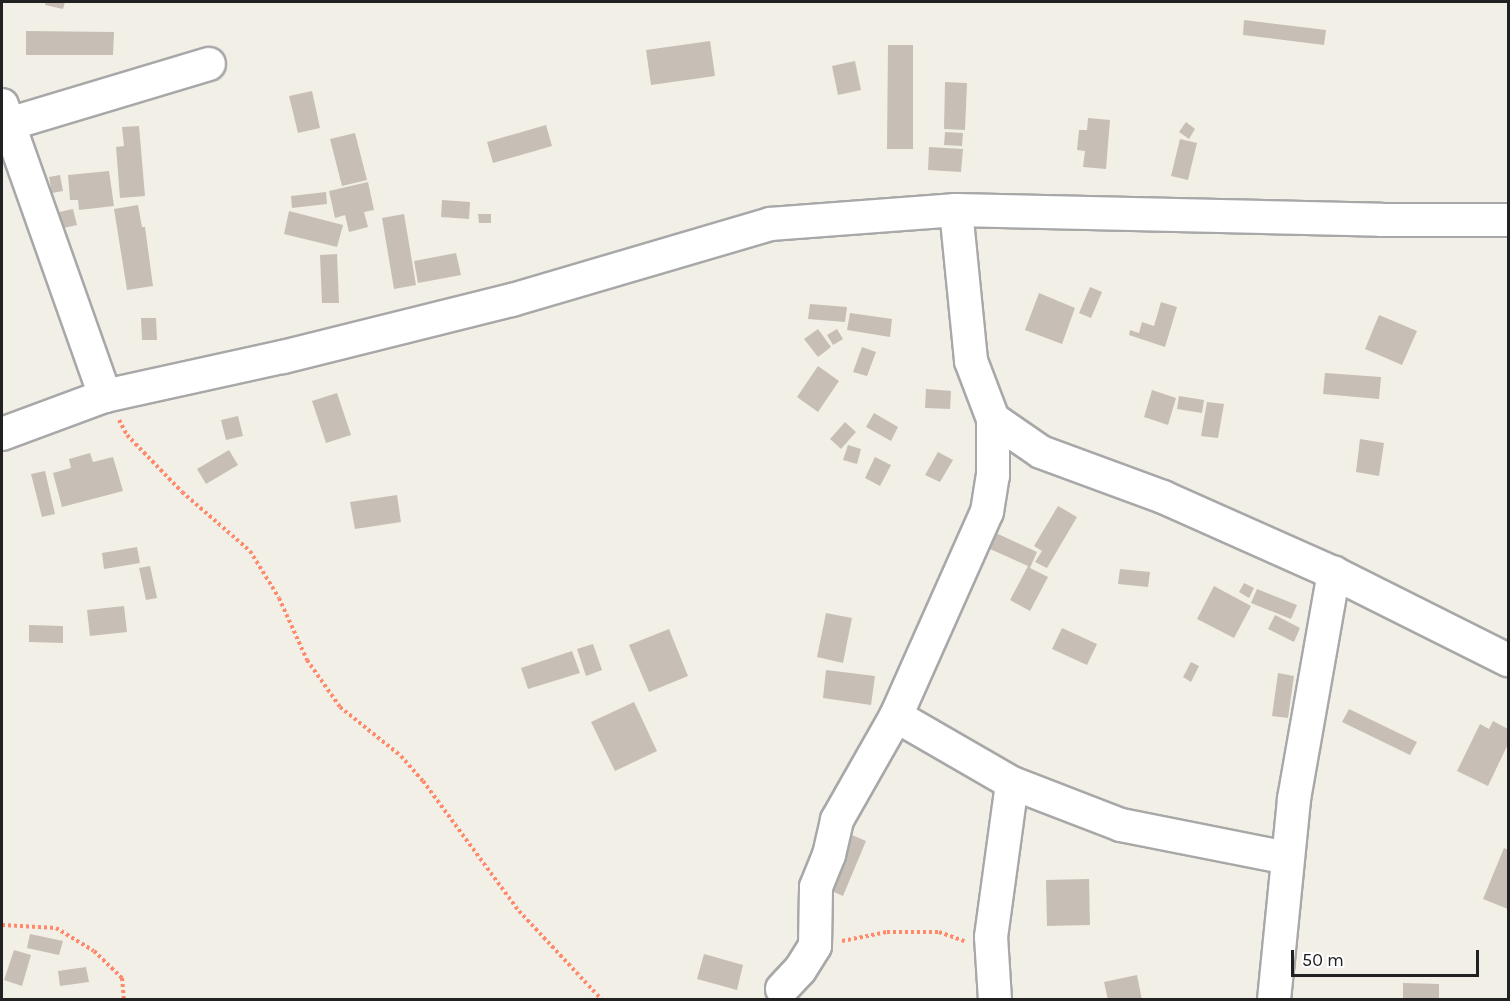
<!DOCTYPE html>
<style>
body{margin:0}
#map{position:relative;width:1510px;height:1001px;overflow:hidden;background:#f2efe7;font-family:Karla,sans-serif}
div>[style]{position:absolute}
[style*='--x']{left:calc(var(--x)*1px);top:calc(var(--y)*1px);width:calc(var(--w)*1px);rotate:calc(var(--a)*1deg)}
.building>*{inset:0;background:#c7bfb6}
.path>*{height:4px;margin-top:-2px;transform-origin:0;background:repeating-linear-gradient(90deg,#ff896b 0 3px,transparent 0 6px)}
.roads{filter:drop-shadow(2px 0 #a8a8a8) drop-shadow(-2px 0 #a8a8a8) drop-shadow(0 2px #a8a8a8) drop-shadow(0 -2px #a8a8a8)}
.minor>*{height:32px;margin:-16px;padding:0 16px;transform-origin:16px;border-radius:16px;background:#fff}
span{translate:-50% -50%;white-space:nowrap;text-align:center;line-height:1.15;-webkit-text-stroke:4.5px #fff;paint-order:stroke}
.frame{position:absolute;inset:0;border:3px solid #212121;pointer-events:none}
.scale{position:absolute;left:1291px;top:950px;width:188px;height:27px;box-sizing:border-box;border:3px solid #212121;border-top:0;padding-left:8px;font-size:18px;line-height:21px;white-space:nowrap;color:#212121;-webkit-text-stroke:4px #fff;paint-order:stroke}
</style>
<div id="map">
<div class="building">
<div style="clip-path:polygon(46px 2px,65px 2px,63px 9px,45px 5px)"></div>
<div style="clip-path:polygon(1244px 20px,1326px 30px,1324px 45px,1243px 35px)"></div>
<div style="clip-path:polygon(26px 31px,114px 32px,113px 55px,26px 55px)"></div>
<div style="clip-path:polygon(710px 41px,715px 76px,651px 85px,646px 50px)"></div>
<div style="clip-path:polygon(888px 45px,913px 45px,913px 149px,887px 149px)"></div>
<div style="clip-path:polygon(855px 61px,861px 90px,838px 95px,832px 66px)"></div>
<div style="clip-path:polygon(945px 82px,967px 83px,965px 130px,944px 129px)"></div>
<div style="clip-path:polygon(312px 91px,320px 128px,298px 133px,289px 96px)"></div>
<div style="clip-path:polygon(1088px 118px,1110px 120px,1106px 169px,1083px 167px,1085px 151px,1077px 150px,1079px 130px,1087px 130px)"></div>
<div style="clip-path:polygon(1186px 122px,1195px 129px,1189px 139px,1179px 132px)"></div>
<div style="clip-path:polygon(546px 125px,552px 146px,493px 163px,487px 142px)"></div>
<div style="clip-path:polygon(139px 126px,145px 196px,120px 198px,116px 147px,124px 146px,122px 127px)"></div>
<div style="clip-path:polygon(945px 132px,963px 133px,962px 146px,944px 145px)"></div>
<div style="clip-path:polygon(355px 133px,367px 180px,342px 186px,330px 139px)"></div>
<div style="clip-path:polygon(1180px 139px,1197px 143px,1188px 180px,1171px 176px)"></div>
<div style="clip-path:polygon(929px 147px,963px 149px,961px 172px,928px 170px)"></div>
<div style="clip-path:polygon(109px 171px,114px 206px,79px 210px,78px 200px,70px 200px,68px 175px)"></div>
<div style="clip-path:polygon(60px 175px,63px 191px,52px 193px,49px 177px)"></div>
<div style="clip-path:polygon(368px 182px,374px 210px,364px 212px,368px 227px,349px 232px,345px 215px,335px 218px,329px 191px)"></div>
<div style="clip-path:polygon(326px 192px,327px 204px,292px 208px,291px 196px)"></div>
<div style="clip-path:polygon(442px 200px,470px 202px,469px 219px,441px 217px)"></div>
<div style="clip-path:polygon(138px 205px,142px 227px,145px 227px,153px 286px,127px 290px,114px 209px)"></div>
<div style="clip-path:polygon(73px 209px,77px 225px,59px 229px,55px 213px)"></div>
<div style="clip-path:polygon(289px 211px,343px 225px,337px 247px,284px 234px)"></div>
<div style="clip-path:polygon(404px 214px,416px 285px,394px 289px,382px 218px)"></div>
<div style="clip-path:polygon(478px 214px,491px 214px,491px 223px,479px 223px)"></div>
<div style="clip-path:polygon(456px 253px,461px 275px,418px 283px,414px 261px)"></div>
<div style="clip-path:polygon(337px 254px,339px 303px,322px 303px,320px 255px)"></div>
<div style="clip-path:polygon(1090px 287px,1102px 292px,1091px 318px,1079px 313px)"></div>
<div style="clip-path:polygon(1039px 293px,1075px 308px,1062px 344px,1025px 330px)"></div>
<div style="clip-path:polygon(1161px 302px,1177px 307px,1165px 347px,1129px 335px,1130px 330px,1139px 333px,1142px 322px,1154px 326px)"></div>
<div style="clip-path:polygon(810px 304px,847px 307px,845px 322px,808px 319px)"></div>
<div style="clip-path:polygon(850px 313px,892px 319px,890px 337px,847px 330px)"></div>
<div style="clip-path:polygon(1379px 315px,1417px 331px,1402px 365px,1365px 349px)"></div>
<div style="clip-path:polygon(141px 318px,156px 318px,157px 340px,142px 340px)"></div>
<div style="clip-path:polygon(818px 329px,831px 347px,818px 357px,804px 339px)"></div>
<div style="clip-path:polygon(837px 329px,843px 339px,833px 345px,827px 335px)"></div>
<div style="clip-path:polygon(862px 347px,876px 352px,867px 376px,853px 372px)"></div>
<div style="clip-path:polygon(818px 366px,839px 381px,818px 412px,797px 397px)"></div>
<div style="clip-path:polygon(1325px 373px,1381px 377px,1379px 399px,1323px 394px)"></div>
<div style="clip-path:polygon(926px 389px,951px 391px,950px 409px,925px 408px)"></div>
<div style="clip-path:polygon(1152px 390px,1176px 398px,1168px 425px,1144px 417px)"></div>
<div style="clip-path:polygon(337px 393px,351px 435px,326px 443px,312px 401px)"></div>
<div style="clip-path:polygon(1179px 396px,1204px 400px,1202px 413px,1177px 409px)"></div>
<div style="clip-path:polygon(1207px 402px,1224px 404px,1218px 438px,1201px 436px)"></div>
<div style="clip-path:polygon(874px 413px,898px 427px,891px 441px,866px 427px)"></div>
<div style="clip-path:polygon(238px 416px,243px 436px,226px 440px,221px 420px)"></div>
<div style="clip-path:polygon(845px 422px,856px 432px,841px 449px,830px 439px)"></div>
<div style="clip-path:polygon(1360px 439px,1384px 443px,1379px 476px,1356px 472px)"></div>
<div style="clip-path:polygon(848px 445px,861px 449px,857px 464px,843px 460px)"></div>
<div style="clip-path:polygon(229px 450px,238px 465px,206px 484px,197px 469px)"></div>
<div style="clip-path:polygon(938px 452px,953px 460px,940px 482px,925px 475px)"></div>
<div style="clip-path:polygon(90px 453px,93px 462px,113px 457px,123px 491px,62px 507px,53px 473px,71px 468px,69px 459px)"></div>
<div style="clip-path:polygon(875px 457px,891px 465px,880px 486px,865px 478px)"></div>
<div style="clip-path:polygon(45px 471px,55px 514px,42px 517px,31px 474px)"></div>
<div style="clip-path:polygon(397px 495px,401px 522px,355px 529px,350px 502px)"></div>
<div style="clip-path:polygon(1058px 506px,1077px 517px,1047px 568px,1035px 562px,1042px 551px,1034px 546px)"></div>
<div style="clip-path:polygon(996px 533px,1037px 552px,1030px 568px,1048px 577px,1030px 611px,1010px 600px,1028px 566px,990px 549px)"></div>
<div style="clip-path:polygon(137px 547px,140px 563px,104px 569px,102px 553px)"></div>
<div style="clip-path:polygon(150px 566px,157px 598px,146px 600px,139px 568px)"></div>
<div style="clip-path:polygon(1120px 569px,1150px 572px,1148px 587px,1118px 584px)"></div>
<div style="clip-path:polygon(1244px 583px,1254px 588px,1249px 598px,1239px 592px)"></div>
<div style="clip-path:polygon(1214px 586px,1251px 606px,1234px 638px,1197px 619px)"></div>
<div style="clip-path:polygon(1257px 589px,1297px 605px,1291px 619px,1251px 603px)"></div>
<div style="clip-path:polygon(124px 606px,127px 632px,90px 636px,87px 610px)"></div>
<div style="clip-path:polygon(826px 613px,852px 618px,843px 663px,817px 657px)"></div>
<div style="clip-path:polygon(1275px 615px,1300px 628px,1294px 642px,1268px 629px)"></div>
<div style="clip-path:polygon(29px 625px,63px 626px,63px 643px,29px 642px)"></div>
<div style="clip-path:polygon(1062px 628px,1097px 644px,1087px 665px,1052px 649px)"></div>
<div style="clip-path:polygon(669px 629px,688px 676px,649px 692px,629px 645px)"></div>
<div style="clip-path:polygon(593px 644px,602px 670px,586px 676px,577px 649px)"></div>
<div style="clip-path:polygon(572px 651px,580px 673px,528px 689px,521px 668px)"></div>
<div style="clip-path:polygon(1191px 662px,1199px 666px,1191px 682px,1183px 677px)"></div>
<div style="clip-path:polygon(826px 670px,875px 676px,871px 705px,823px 698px)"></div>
<div style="clip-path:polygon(1278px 673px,1294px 676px,1288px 718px,1272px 716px)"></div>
<div style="clip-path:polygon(634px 702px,657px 751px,615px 771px,591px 722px)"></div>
<div style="clip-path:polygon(1349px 709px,1417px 742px,1410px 755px,1342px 722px)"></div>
<div style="clip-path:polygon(1493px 721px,1508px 729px,1508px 744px,1488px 786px,1457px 771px,1480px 724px,1489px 729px)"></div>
<div style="clip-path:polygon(845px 832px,866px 841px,843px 896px,822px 887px)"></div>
<div style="clip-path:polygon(1504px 848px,1508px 850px,1508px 909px,1483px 899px)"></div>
<div style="clip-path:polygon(1089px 879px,1090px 925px,1047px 926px,1046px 880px)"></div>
<div style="clip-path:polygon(30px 934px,63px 941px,59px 955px,27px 948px)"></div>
<div style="clip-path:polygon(14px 950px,31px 955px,22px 986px,4px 980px)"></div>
<div style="clip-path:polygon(704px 954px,743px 965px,737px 990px,697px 979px)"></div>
<div style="clip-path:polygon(86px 967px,89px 982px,60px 986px,58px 971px)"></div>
<div style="clip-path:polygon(1137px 975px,1142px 1000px,1108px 1000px,1104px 982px)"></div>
<div style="clip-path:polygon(1403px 983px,1439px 984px,1439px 1000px,1403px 1000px)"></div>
</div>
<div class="path">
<div style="--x:119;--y:420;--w:17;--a:62"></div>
<div style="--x:127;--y:435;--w:79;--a:46"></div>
<div style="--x:182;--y:492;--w:90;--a:40.9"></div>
<div style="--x:250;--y:551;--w:55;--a:58.3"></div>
<div style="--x:279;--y:598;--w:68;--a:65.7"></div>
<div style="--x:307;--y:660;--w:57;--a:54.9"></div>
<div style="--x:340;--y:707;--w:78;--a:38.8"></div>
<div style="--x:401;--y:756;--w:33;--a:49"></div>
<div style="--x:423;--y:781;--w:162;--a:53.6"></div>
<div style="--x:519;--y:911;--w:122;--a:47"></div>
<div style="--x:2;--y:925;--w:54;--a:3.2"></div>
<div style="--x:56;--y:928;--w:44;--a:31.2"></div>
<div style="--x:94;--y:951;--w:39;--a:44"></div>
<div style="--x:122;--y:978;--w:22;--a:85"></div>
<div style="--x:842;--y:941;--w:46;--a:-11.3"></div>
<div style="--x:887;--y:932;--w:52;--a:0"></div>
<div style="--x:939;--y:932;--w:27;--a:20"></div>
</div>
<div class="roads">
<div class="minor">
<div style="--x:2;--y:105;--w:309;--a:70.5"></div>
<div style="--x:2;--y:126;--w:216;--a:-16.7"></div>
<div style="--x:956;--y:210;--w:152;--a:84.3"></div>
<div style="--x:971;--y:361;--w:62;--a:69.2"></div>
<div style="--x:993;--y:419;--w:58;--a:34.5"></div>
<div style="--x:1041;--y:452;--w:130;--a:20.2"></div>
<div style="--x:1163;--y:497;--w:187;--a:24"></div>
<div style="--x:1334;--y:573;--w:195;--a:26.6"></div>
<div style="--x:2;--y:434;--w:110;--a:-20.3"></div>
<div style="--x:105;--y:396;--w:182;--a:-12.4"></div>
<div style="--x:283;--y:357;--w:236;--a:-14"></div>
<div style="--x:512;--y:300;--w:269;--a:-16.4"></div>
<div style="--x:770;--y:224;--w:187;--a:-4.3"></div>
<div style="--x:956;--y:210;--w:425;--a:1.3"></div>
<div style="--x:1381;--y:220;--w:127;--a:0"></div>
<div style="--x:896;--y:716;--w:134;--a:30"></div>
<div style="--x:782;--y:989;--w:26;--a:-47"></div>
<div style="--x:800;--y:970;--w:28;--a:-58"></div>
<div style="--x:815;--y:946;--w:59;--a:-89"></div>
<div style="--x:816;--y:887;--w:35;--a:-68"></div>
<div style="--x:829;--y:855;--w:36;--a:-77"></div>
<div style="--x:837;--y:820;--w:120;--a:-60.4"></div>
<div style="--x:896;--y:716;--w:223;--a:-66"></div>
<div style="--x:987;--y:512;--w:36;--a:-81"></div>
<div style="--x:993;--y:476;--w:57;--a:-90"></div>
<div style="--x:995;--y:1000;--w:63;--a:-93.6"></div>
<div style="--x:991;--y:937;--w:155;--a:-82.2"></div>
<div style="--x:1012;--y:783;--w:117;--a:21.1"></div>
<div style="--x:1121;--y:825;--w:169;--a:11.2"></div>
<div style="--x:1274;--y:1000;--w:202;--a:-84.3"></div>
<div style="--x:1294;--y:799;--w:230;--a:-80"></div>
</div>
</div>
<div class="frame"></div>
<div class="scale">50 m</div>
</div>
